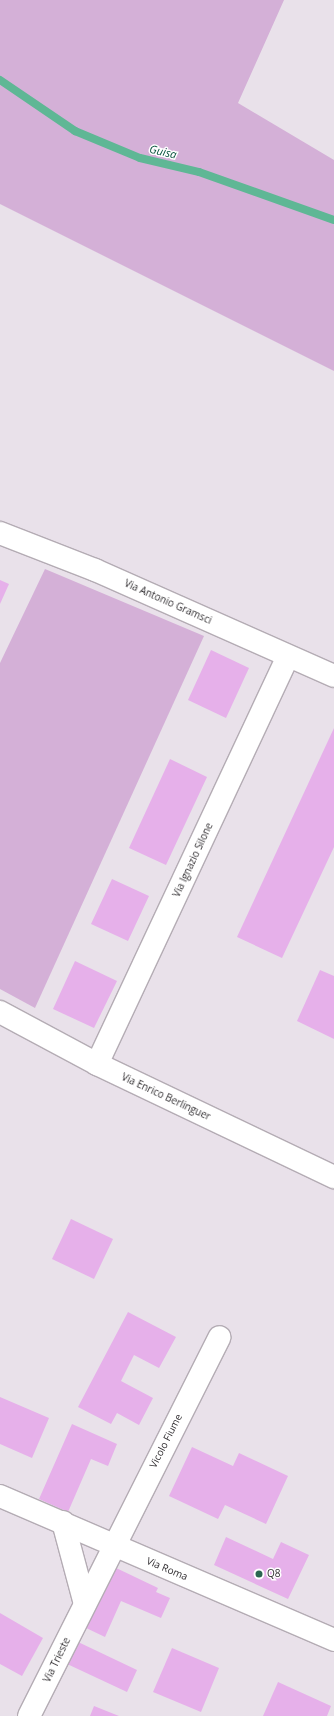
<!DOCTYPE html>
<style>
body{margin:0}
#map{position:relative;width:334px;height:1716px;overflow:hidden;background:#e9e1ea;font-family:"Open Sans",sans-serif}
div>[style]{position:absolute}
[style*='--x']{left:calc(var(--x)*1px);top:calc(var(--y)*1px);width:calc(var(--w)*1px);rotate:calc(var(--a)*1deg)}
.green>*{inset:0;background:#d4b0d7}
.stream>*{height:8px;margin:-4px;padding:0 4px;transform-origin:4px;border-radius:4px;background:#5fb795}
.building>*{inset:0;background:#e6b0ea}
.roads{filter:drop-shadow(1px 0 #b4acb4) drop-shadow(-1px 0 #b4acb4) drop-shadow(0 1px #b4acb4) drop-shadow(0 -1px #b4acb4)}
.street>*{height:22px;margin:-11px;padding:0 11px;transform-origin:11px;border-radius:11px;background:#fff}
.dots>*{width:11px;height:11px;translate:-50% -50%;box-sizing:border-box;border:2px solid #fff;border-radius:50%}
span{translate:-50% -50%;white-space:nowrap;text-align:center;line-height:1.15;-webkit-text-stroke:3px #fff;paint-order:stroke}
.street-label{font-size:10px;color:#312e31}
.poi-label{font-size:10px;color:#312e31}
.left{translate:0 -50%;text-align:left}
.water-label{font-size:11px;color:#05513b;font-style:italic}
</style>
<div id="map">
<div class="green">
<div style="clip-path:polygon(0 0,284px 0,238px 103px,334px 160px,334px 371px,0 204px)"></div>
<div style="clip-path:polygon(45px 569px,204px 636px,35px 1008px,0 989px,0 663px)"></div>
</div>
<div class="stream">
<div style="--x:0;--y:80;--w:91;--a:34.2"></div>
<div style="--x:75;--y:131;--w:70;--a:22.6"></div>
<div style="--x:140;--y:158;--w:61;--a:13.3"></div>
<div style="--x:199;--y:172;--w:143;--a:19.6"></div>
</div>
<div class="building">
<div style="clip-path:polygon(0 580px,9px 584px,0 604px)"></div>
<div style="clip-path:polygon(211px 650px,249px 668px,226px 718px,188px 700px)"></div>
<div style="clip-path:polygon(334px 728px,334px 847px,282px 958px,237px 937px)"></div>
<div style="clip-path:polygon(170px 759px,207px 777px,166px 865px,129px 848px)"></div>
<div style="clip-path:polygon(112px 879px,149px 896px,128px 941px,91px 924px)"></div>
<div style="clip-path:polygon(75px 961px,117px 981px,94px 1028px,53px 1009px)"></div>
<div style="clip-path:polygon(320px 970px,334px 976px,334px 1039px,297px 1021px)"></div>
<div style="clip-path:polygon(71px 1219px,113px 1239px,94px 1279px,52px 1259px)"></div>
<div style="clip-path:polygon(128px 1312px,176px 1337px,159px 1368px,134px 1355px,121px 1381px,153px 1398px,139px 1425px,117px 1413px,111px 1424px,78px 1407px)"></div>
<div style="clip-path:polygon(0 1397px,49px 1418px,32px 1458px,0 1444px)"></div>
<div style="clip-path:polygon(72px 1424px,117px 1444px,108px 1466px,91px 1459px,68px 1512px,39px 1499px)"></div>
<div style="clip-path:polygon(192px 1447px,233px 1466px,239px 1453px,288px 1476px,266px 1524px,225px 1505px,218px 1519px,169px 1496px)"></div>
<div style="clip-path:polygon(226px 1537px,273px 1559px,281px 1542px,309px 1555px,288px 1599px,214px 1565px)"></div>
<div style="clip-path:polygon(112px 1566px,158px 1588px,156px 1592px,170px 1598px,161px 1618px,121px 1601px,105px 1637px,84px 1627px)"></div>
<div style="clip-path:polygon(0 1613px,43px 1638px,22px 1676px,0 1664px)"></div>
<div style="clip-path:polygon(76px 1641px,137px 1670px,127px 1692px,65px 1663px)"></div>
<div style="clip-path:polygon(172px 1648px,219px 1668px,201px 1712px,153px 1692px)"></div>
<div style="clip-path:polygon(278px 1682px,331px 1706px,327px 1716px,263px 1716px)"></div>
<div style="clip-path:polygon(94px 1706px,119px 1716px,90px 1716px)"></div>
</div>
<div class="roads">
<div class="street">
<div style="--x:0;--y:533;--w:102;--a:21.3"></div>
<div style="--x:95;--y:570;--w:261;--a:23.9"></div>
<div style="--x:0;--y:1012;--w:110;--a:28.2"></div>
<div style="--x:97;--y:1064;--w:263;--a:25.5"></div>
<div style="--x:97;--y:1064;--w:450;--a:-64.9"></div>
<div style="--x:0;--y:1496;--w:364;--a:23.3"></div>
<div style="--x:63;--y:1522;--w:85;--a:75"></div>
<div style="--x:29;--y:1716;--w:424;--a:-63.3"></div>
</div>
</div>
<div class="dots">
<div style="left:259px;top:1574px;background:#2b6651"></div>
</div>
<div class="street-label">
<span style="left:168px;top:602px;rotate:24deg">Via Antonio Gramsci</span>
<span style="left:193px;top:860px;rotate:-65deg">Via Ignazio Silone</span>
<span style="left:166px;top:1097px;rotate:25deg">Via Enrico Berlinguer</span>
<span style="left:166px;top:1441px;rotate:-63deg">Vicolo Fiume</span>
<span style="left:167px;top:1569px;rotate:23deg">Via Roma</span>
<span style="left:57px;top:1660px;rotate:-64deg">Via Trieste</span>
</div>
<div class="poi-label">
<span class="left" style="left:267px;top:1574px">Q8</span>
</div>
<div class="water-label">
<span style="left:163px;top:152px;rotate:13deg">Guisa</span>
</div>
</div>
